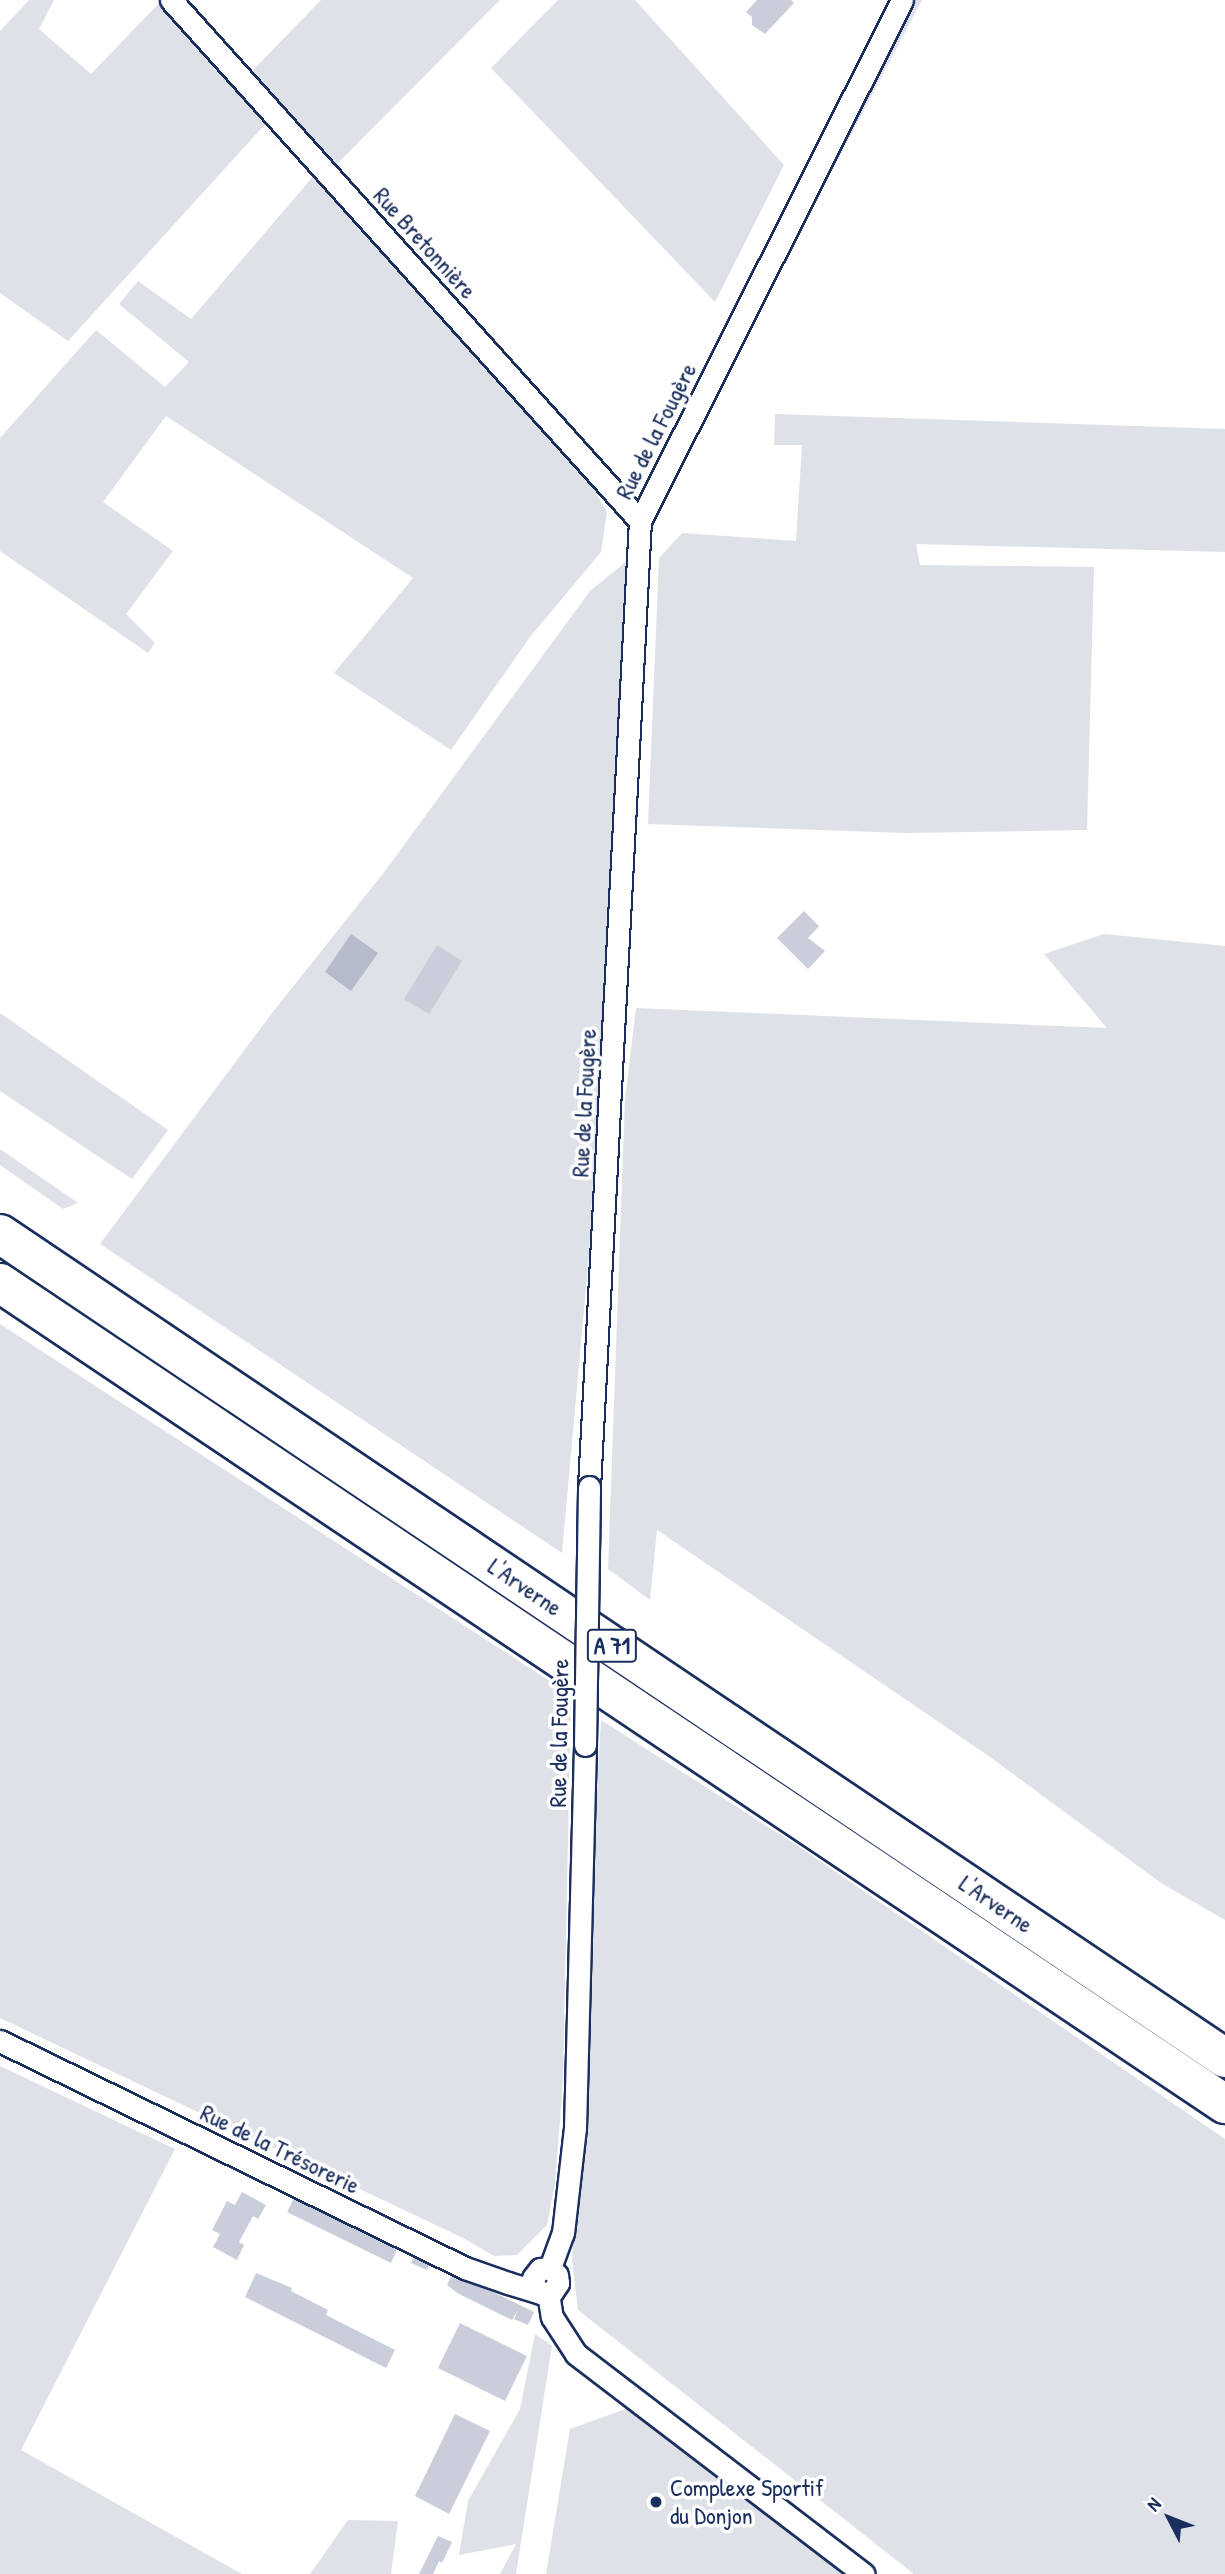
<!DOCTYPE html>
<meta charset="utf-8">
<style>
body{margin:0}
#map{position:relative;width:1225px;height:2574px;overflow:hidden;background:#fff;font-family:"Patrick Hand",sans-serif}
div>[style]{position:absolute}
[style*='--x']{left:calc(var(--x)*1px);top:calc(var(--y)*1px);width:calc(var(--w)*1px);rotate:calc(var(--a)*1deg)}
.green>*{inset:0;background:#dee1e7}
.water>*{inset:0;background:#b5bbca}
.building>*{inset:0;background:#caceda}
.roads{filter:drop-shadow(2px 0 #1b2f5e) drop-shadow(-2px 0 #1b2f5e) drop-shadow(0 2px #1b2f5e) drop-shadow(0 -2px #1b2f5e)}
.minor>*{height:21px;margin:-10.5px;padding:0 10.5px;transform-origin:10.5px;border-radius:10.5px;background:#fff}
.motorway>*{height:38px;margin:-19px;padding:0 19px;transform-origin:19px;border-radius:19px;background:#fff}
.bridges{filter:drop-shadow(2px 0 #1b2f5e) drop-shadow(-2px 0 #1b2f5e) drop-shadow(0 2px #1b2f5e) drop-shadow(0 -2px #1b2f5e)}
.minor-bridge>*{height:21px;margin:-10.5px;padding:0 10.5px;transform-origin:10.5px;border-radius:10.5px;background:#fff}
.dots>*{width:19px;height:19px;translate:-50% -50%;box-sizing:border-box;border:4px solid #fff;border-radius:50%}
span{translate:-50% -50%;white-space:nowrap;text-align:center;line-height:1.15;-webkit-text-stroke:7px #fff;paint-order:stroke}
.shield-label span{padding:2px 5px;background:#fff;border:2px solid;border-radius:5px;-webkit-text-stroke-width:0}
.shield-label{font-size:23px;color:#1b2f5e;font-weight:700}
.street-label{font-size:24px;color:#1b2f5e}
.poi-label{font-size:24px;color:#1b2f5e}
.left{translate:0 -50%;text-align:left}
.north{position:absolute;left:1134px;top:2483px;width:70px;height:70px;-webkit-text-stroke:5px #fff;paint-order:stroke;rotate:312deg;font-size:19px;font-weight:700;line-height:28px;text-align:center;color:#1b2f5e}
.north::after{content:'';display:block;margin:auto;width:24px;height:32px;background:#1b2f5e;clip-path:polygon(50% 0,100% 100%,50% 72%,0 100%)}
</style>
<div id="map">
<div class="green">
<div style="clip-path:polygon(29px 0,54px 0,39px 29px,91px 74px,162px 0,269px 120px,68px 341px,0 293px,0 31px)"></div>
<div style="clip-path:polygon(321px 0,500px 0,335px 166px,252px 71px)"></div>
<div style="clip-path:polygon(558px 0,635px 0,784px 165px,715px 302px,491px 68px)"></div>
<div style="clip-path:polygon(910px 0,922px 0,670px 479px)"></div>
<div style="clip-path:polygon(316px 173px,579px 464px,607px 512px,601px 552px,530px 637px,451px 750px,334px 673px,413px 578px,166px 416px,103px 502px,173px 551px,126px 614px,155px 643px,148px 653px,0 551px,0 438px,96px 330px,165px 387px,189px 362px,119px 304px,138px 281px,191px 319px)"></div>
<div style="clip-path:polygon(775px 414px,1225px 429px,1225px 552px,916px 544px,920px 565px,1094px 567px,1087px 830px,905px 833px,648px 824px,659px 558px,682px 533px,796px 541px,802px 445px,774px 445px)"></div>
<div style="clip-path:polygon(627px 561px,589px 1254px,562px 1553px,100px 1244px,272px 1013px,385px 871px,590px 591px)"></div>
<div style="clip-path:polygon(1104px 934px,1225px 946px,1225px 1920px,1161px 1883px,990px 1757px,657px 1530px,650px 1600px,608px 1569px,625px 1099px,636px 1008px,1107px 1028px,1044px 954px)"></div>
<div style="clip-path:polygon(0 1013px,168px 1130px,132px 1179px,0 1091px)"></div>
<div style="clip-path:polygon(0 1149px,78px 1203px,63px 1209px,0 1165px)"></div>
<div style="clip-path:polygon(0 1324px,571px 1695px,563px 2081px,555px 2183px,547px 2225px,517px 2255px,494px 2256px,463px 2238px,0 2018px)"></div>
<div style="clip-path:polygon(601px 1720px,798px 1846px,1225px 2139px,1225px 2574px,914px 2574px,578px 2310px,572px 2260px)"></div>
<div style="clip-path:polygon(0 2066px,175px 2149px,21px 2450px,242px 2574px,0 2574px)"></div>
<div style="clip-path:polygon(535px 2334px,552px 2346px,516px 2574px,500px 2574px,516px 2544px,459px 2555px,468px 2501px,520px 2409px)"></div>
<div style="clip-path:polygon(631px 2407px,848px 2574px,546px 2574px,570px 2429px)"></div>
<div style="clip-path:polygon(348px 2520px,398px 2521px,391px 2574px,310px 2574px)"></div>
</div>
<div class="water">
<div style="clip-path:polygon(351px 934px,378px 953px,351px 991px,325px 972px)"></div>
</div>
<div class="building">
<div style="clip-path:polygon(757px 0,791px 0,794px 3px,765px 34px,752px 25px,752px 17px,746px 12px)"></div>
<div style="clip-path:polygon(804px 911px,819px 926px,808px 938px,825px 951px,808px 969px,777px 938px)"></div>
<div style="clip-path:polygon(437px 945px,462px 961px,429px 1014px,404px 999px)"></div>
<div style="clip-path:polygon(242px 2192px,266px 2205px,258px 2219px,253px 2216px,239px 2242px,244px 2245px,237px 2260px,213px 2247px,220px 2234px,212px 2230px,227px 2201px,235px 2205px)"></div>
<div style="clip-path:polygon(296px 2194px,399px 2245px,391px 2263px,287px 2212px)"></div>
<div style="clip-path:polygon(416px 2254px,431px 2261px,427px 2270px,411px 2263px)"></div>
<div style="clip-path:polygon(453px 2272px,534px 2312px,528px 2325px,514px 2319px,518px 2310px,512px 2320px,459px 2294px,447px 2285px)"></div>
<div style="clip-path:polygon(256px 2273px,292px 2288px,291px 2291px,328px 2310px,326px 2315px,395px 2350px,386px 2368px,245px 2297px)"></div>
<div style="clip-path:polygon(460px 2323px,527px 2356px,505px 2401px,438px 2368px)"></div>
<div style="clip-path:polygon(455px 2414px,490px 2431px,449px 2514px,415px 2496px)"></div>
<div style="clip-path:polygon(438px 2536px,452px 2542px,442px 2563px,439px 2561px,433px 2574px,419px 2574px)"></div>
</div>
<div class="roads">
<div class="minor">
<div style="--x:171;--y:0;--w:701;--a:48.01"></div>
<div style="--x:589;--y:1487;--w:967;--a:-86.98"></div>
<div style="--x:640;--y:521;--w:583;--a:-63.3"></div>
<div style="--x:0;--y:2041;--w:517;--a:26.02"></div>
<div style="--x:465;--y:2268;--w:46;--a:19.2"></div>
<div style="--x:508;--y:2283;--w:34;--a:17"></div>
<div style="--x:541;--y:2293;--w:2;--a:0"></div>
<div style="--x:543;--y:2293;--w:9;--a:-6"></div>
<div style="--x:552;--y:2292;--w:11;--a:-56"></div>
<div style="--x:558;--y:2283;--w:8;--a:-97"></div>
<div style="--x:557;--y:2275;--w:10;--a:-135"></div>
<div style="--x:550;--y:2268;--w:10;--a:174"></div>
<div style="--x:540;--y:2269;--w:11;--a:128"></div>
<div style="--x:533;--y:2278;--w:10;--a:79"></div>
<div style="--x:535;--y:2288;--w:8;--a:40"></div>
<div style="--x:550;--y:2268;--w:37;--a:-70"></div>
<div style="--x:563;--y:2233;--w:106;--a:-83.5"></div>
<div style="--x:575;--y:2128;--w:383;--a:-88.5"></div>
<div style="--x:548;--y:2293;--w:24;--a:81"></div>
<div style="--x:552;--y:2317;--w:44;--a:57"></div>
<div style="--x:576;--y:2354;--w:362;--a:37.4"></div>
</div>
<div class="motorway">
<div style="--x:0;--y:1234;--w:1476;--a:33.93"></div>
<div style="--x:0;--y:1283;--w:1475;--a:33.83"></div>
</div>
</div>
<div class="bridges">
<div class="minor-bridge">
<div style="--x:585;--y:1745;--w:258;--a:-89.1"></div>
</div>
</div>
<div class="dots">
<div style="left:656px;top:2502px;background:#1b2f5e"></div>
</div>
<div class="shield-label">
<span style="left:612px;top:1646px">A 71</span>
</div>
<div class="street-label">
<span style="left:425px;top:243px;rotate:48deg">Rue Bretonnière</span>
<span style="left:656px;top:431px;rotate:-63deg">Rue de la Fougère</span>
<span style="left:584px;top:1103px;rotate:-87deg">Rue de la Fougère</span>
<span style="left:525px;top:1587px;rotate:34deg">L'Arverne</span>
<span style="left:559px;top:1733px;rotate:-89deg">Rue de la Fougère</span>
<span style="left:996px;top:1904px;rotate:34deg">L'Arverne</span>
<span style="left:280px;top:2149px;rotate:26deg">Rue de la Trésorerie</span>
</div>
<div class="poi-label">
<span class="left" style="left:670px;top:2502px">Complexe Sportif<br>du Donjon</span>
</div>
<div class="north">N</div>
</div>
